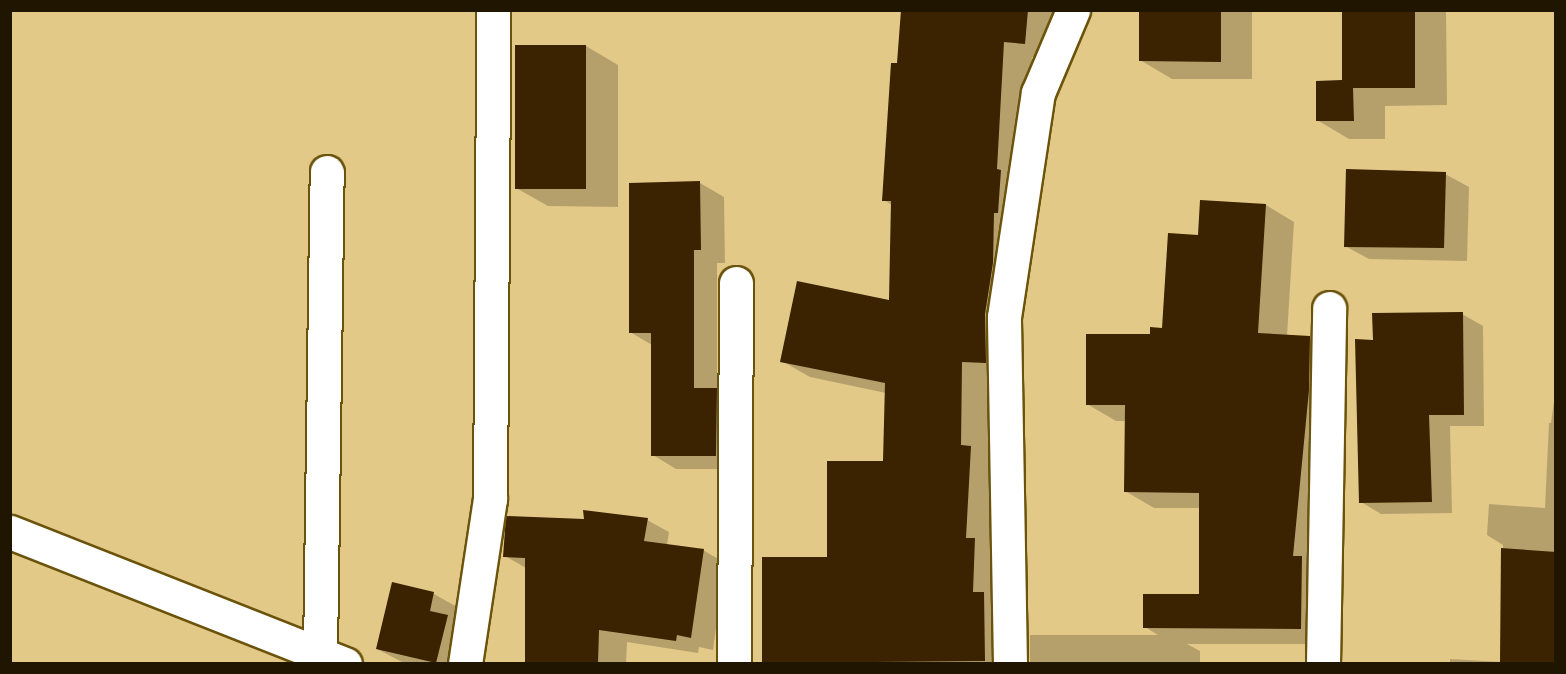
<!DOCTYPE html>
<style>
body{margin:0}
#map{position:relative;width:1566px;height:674px;overflow:hidden;background:#e3c988;font-family:Rubik,sans-serif}
div>[style]{position:absolute}
[style*='--x']{left:calc(var(--x)*1px);top:calc(var(--y)*1px);width:calc(var(--w)*1px);rotate:calc(var(--a)*1deg)}
.shadow>*{inset:0;background:#0003}
.building>*{inset:0;background:#3b2200}
.roads{filter:drop-shadow(2px 0 #6b530b) drop-shadow(-2px 0 #6b530b) drop-shadow(0 2px #6b530b) drop-shadow(0 -2px #6b530b)}
.minor>*{height:33px;margin:-16.5px;padding:0 16.5px;transform-origin:16.5px;border-radius:16.5px;background:#fff}
span{translate:-50% -50%;white-space:nowrap;text-align:center;line-height:1.15;-webkit-text-stroke:6px #f0d695;paint-order:stroke}
.frame{position:absolute;inset:0;border:12px solid #201600;pointer-events:none}
</style>
<div id="map">
<div class="shadow">
<div style="clip-path:polygon(903px 10px,1056px 11px,1053px 59px,1032px 57px,1024px 185px,990px 377px,988px 458px,998px 464px,1018px 664px,764px 664px,764px 558px,829px 559px,885px 462px,886px 393px,810px 377px,782px 361px,890px 302px,892px 205px,884px 200px)"></div>
<div style="clip-path:polygon(1140px 10px,1252px 10px,1252px 79px,1172px 79px,1140px 60px)"></div>
<div style="clip-path:polygon(1344px 10px,1446px 10px,1447px 105px,1385px 106px,1385px 139px,1349px 139px,1317px 120px,1344px 82px)"></div>
<div style="clip-path:polygon(586px 46px,618px 65px,618px 207px,548px 206px,516px 188px)"></div>
<div style="clip-path:polygon(1445px 174px,1469px 187px,1467px 261px,1369px 259px,1345px 246px)"></div>
<div style="clip-path:polygon(700px 183px,724px 197px,725px 263px,717px 263px,717px 390px,740px 403px,740px 469px,676px 469px,653px 455px,652px 345px,630px 332px)"></div>
<div style="clip-path:polygon(1266px 205px,1294px 222px,1287px 336px,1309px 338px,1338px 354px,1329px 644px,1187px 644px,1200px 651px,1200px 664px,1030px 664px,1030px 635px,1158px 635px,1145px 627px,1201px 595px,1201px 508px,1154px 508px,1125px 491px,1126px 421px,1116px 421px,1087px 404px,1151px 335px,1163px 329px,1199px 236px)"></div>
<div style="clip-path:polygon(1462px 314px,1483px 326px,1484px 426px,1450px 426px,1452px 513px,1381px 514px,1361px 502px,1374px 341px)"></div>
<div style="clip-path:polygon(1556px 387px,1556px 664px,1450px 664px,1450px 659px,1502px 662px,1503px 545px,1487px 535px,1489px 504px,1545px 508px,1549px 423px,1551px 423px)"></div>
<div style="clip-path:polygon(647px 520px,669px 532px,667px 545px,703px 550px,725px 563px,713px 650px,699px 647px,698px 653px,627px 642px,626px 664px,526px 664px,526px 568px,505px 556px,585px 521px)"></div>
<div style="clip-path:polygon(393px 583px,434px 594px,457px 607px,454px 620px,471px 630px,463px 664px,406px 664px,377px 649px)"></div>
</div>
<div class="building">
<div style="clip-path:polygon(901px 10px,1028px 10px,1025px 44px,1004px 42px,997px 169px,1001px 170px,998px 213px,994px 213px,993px 263px,985px 314px,986px 363px,962px 362px,961px 445px,971px 446px,966px 538px,975px 538px,973px 592px,984px 592px,985px 661px,762px 663px,762px 557px,827px 557px,827px 461px,883px 461px,885px 383px,780px 362px,797px 281px,889px 300px,891px 201px,882px 201px,891px 63px,897px 63px)"></div>
<div style="clip-path:polygon(1139px 10px,1221px 10px,1221px 62px,1139px 61px)"></div>
<div style="clip-path:polygon(1342px 10px,1415px 10px,1415px 88px,1353px 88px,1354px 121px,1316px 121px,1316px 81px,1342px 80px)"></div>
<div style="clip-path:polygon(515px 45px,586px 45px,586px 189px,515px 189px)"></div>
<div style="clip-path:polygon(1346px 169px,1446px 172px,1444px 248px,1344px 247px)"></div>
<div style="clip-path:polygon(700px 181px,701px 250px,694px 250px,694px 388px,717px 388px,716px 456px,651px 456px,651px 333px,629px 333px,629px 183px)"></div>
<div style="clip-path:polygon(1200px 200px,1266px 204px,1258px 333px,1310px 336px,1309px 390px,1293px 556px,1302px 556px,1301px 629px,1143px 628px,1143px 594px,1199px 594px,1199px 493px,1124px 492px,1125px 405px,1086px 405px,1086px 334px,1150px 334px,1150px 327px,1162px 328px,1168px 233px,1198px 235px)"></div>
<div style="clip-path:polygon(1463px 312px,1464px 415px,1429px 415px,1432px 502px,1359px 503px,1355px 339px,1373px 340px,1372px 313px)"></div>
<div style="clip-path:polygon(583px 510px,648px 518px,644px 541px,704px 549px,691px 638px,677px 635px,676px 641px,599px 630px,598px 663px,525px 663px,525px 558px,503px 557px,506px 516px,584px 519px)"></div>
<div style="clip-path:polygon(1501px 548px,1556px 552px,1556px 663px,1500px 663px)"></div>
<div style="clip-path:polygon(392px 582px,434px 592px,430px 611px,448px 615px,436px 663px,376px 649px)"></div>
</div>
<div class="roads">
<div class="minor">
<div style="--x:10;--y:532;--w:360;--a:21.5"></div>
<div style="--x:320;--y:653;--w:481;--a:-89.2"></div>
<div style="--x:465;--y:664;--w:167;--a:-81.4"></div>
<div style="--x:490;--y:499;--w:489;--a:-89.6"></div>
<div style="--x:734;--y:664;--w:381;--a:-89.7"></div>
<div style="--x:1010;--y:664;--w:347;--a:-91"></div>
<div style="--x:1004;--y:317;--w:227;--a:-81.4"></div>
<div style="--x:1038;--y:93;--w:90;--a:-67.1"></div>
<div style="--x:1323;--y:664;--w:356;--a:-89"></div>
</div>
</div>
<div class="frame"></div>
</div>
